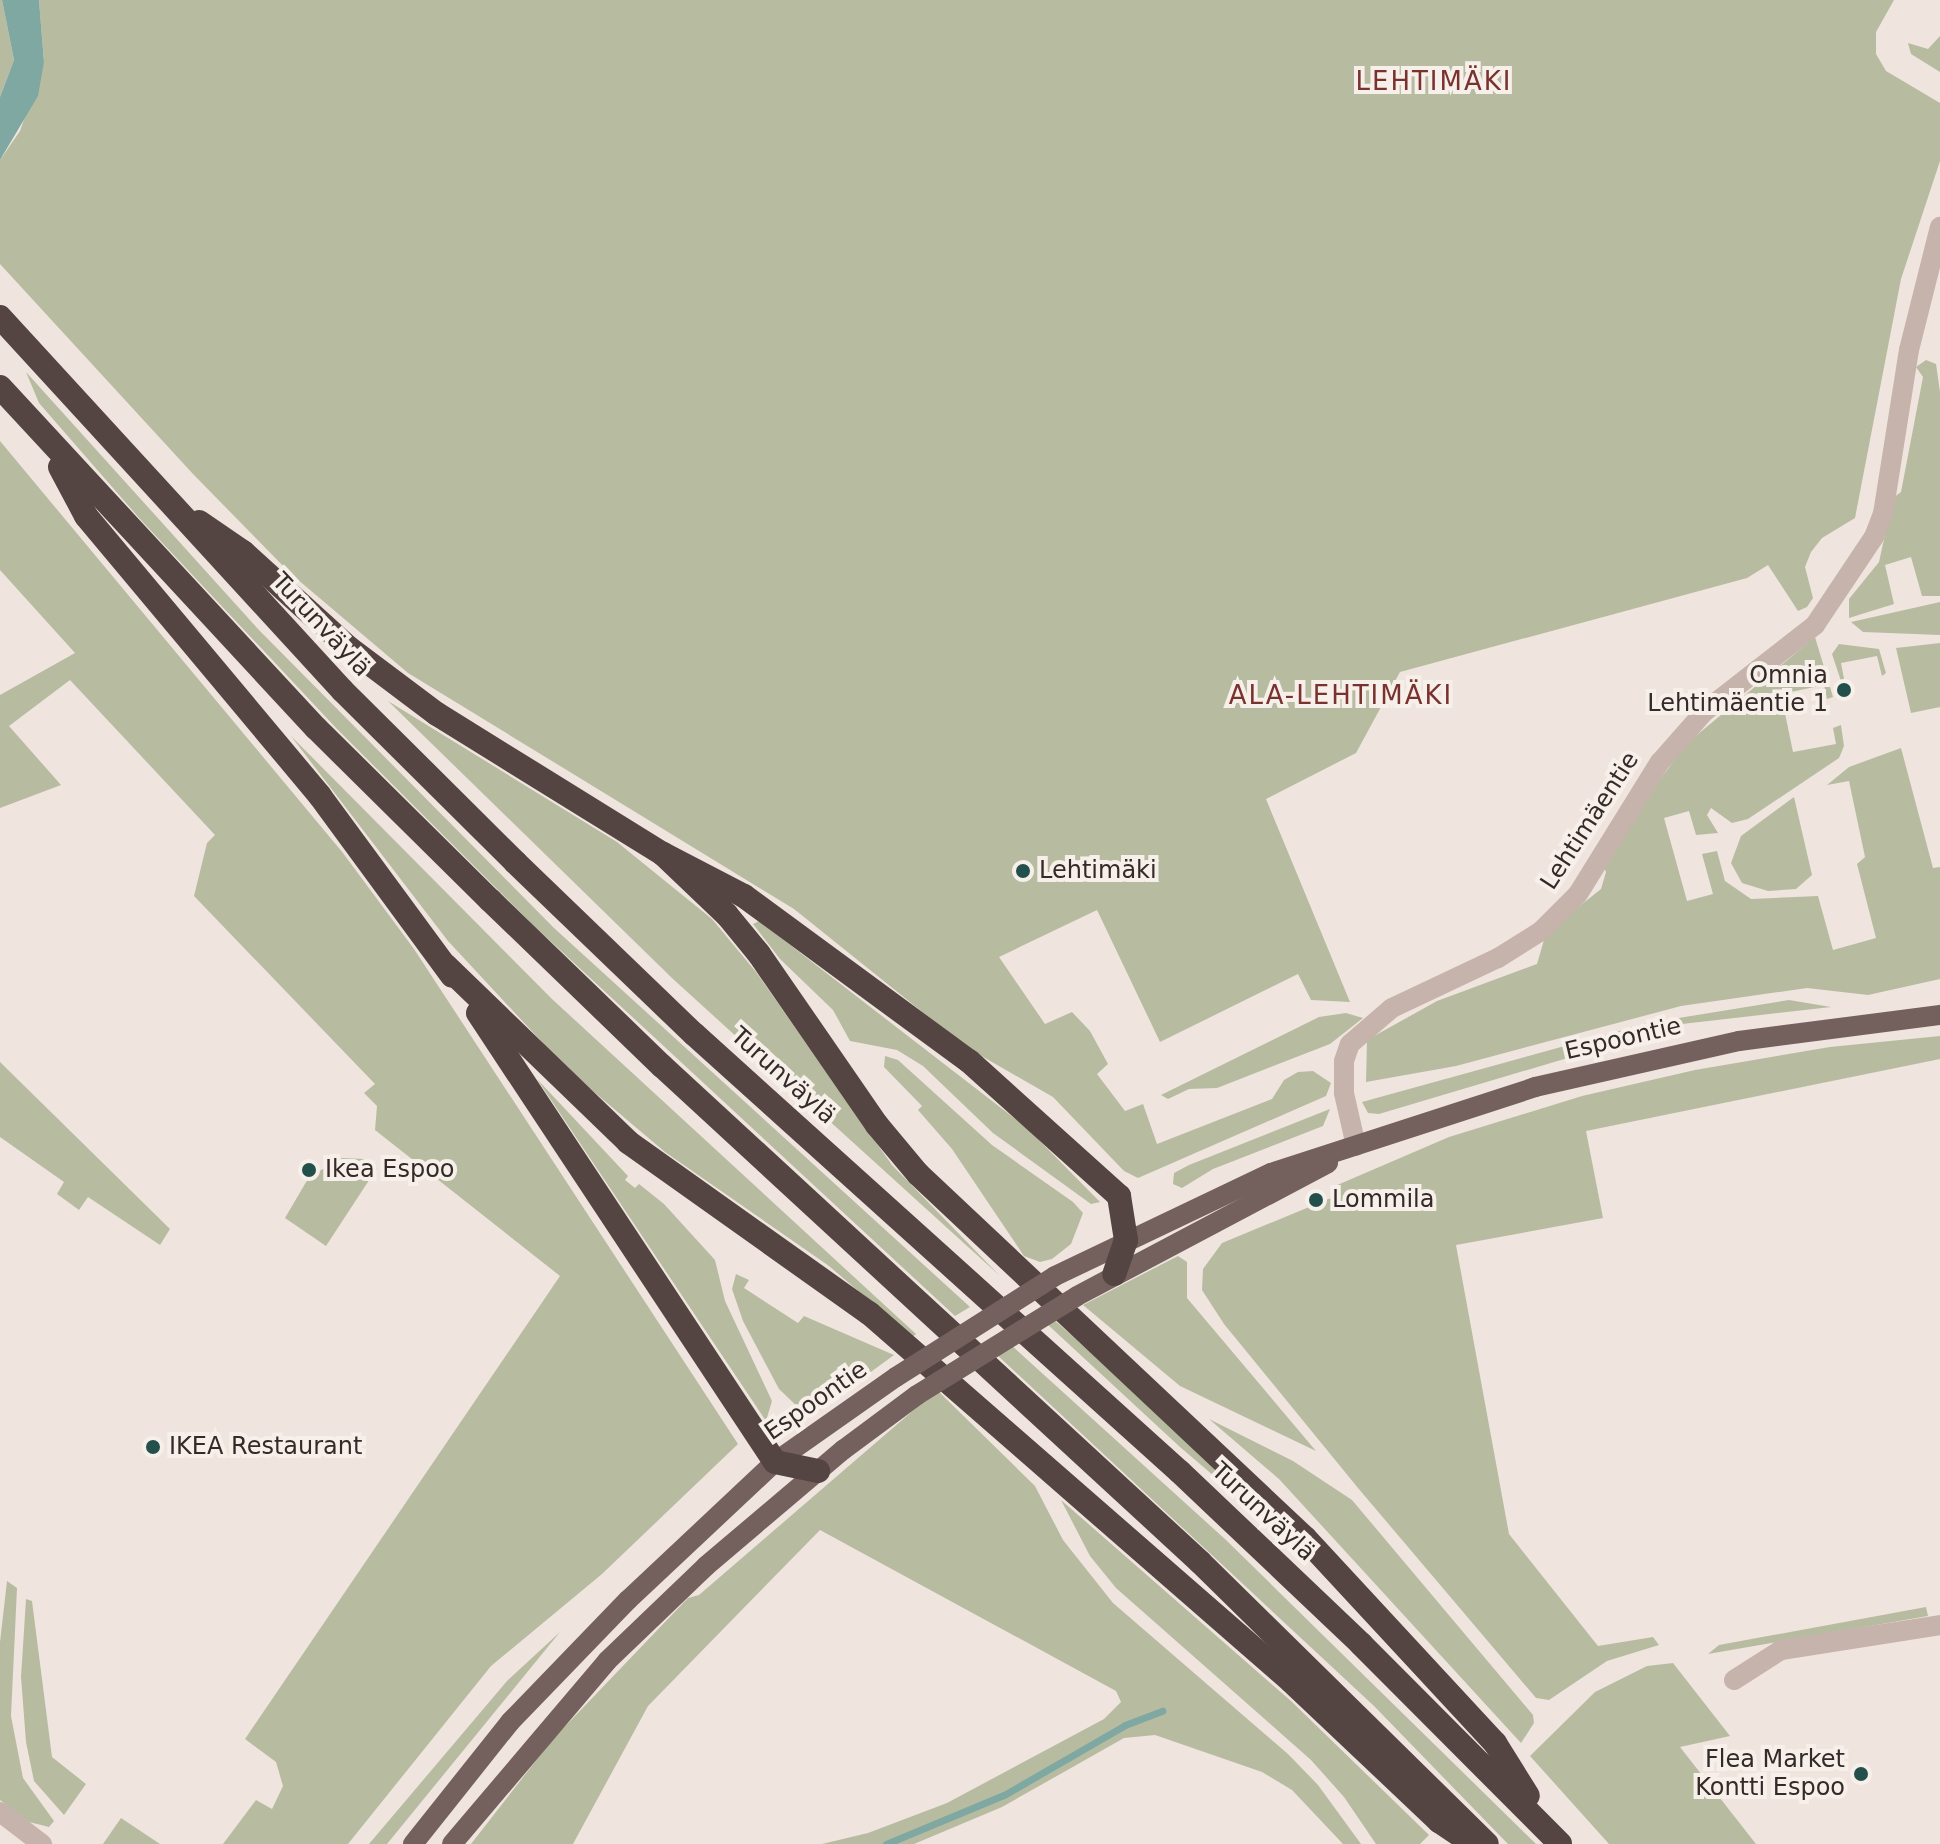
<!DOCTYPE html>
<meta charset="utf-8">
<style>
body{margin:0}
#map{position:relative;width:1940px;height:1844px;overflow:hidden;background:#efe4de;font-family:"DejaVu Sans",sans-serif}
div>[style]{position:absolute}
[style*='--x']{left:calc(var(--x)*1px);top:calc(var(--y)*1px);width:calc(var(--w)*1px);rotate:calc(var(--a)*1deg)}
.green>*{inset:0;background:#b7bca0}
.water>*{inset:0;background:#80a8a3}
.stream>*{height:7px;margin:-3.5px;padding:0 3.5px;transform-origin:3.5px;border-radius:3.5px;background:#80a8a3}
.street>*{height:20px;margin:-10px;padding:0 10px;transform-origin:10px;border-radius:10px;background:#c6b3ab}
.primary>*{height:20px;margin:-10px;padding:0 10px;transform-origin:10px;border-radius:10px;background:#74605c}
.highway>*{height:24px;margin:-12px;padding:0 12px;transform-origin:12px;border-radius:12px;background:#544442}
.primary-bridge>*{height:20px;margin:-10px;padding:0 10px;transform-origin:10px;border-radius:10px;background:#74605c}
.dots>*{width:22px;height:22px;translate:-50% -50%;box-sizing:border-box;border:4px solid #f7efe9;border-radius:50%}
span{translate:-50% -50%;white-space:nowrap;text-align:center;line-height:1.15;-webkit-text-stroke:8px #f7efe9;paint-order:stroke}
.street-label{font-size:24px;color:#342b29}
.poi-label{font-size:24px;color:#342b29}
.right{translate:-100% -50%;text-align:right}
.left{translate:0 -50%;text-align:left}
.neighbourhood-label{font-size:26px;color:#79322d;letter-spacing:2px}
</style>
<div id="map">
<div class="green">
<div style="clip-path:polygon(2px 0,14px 60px,0 97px,0 0)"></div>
<div style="clip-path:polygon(39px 0,1894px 0,1876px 32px,1876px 54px,1886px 71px,1940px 103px,1940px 161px,1901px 279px,1855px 518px,1822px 538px,1811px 552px,1805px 567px,1813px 598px,1807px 607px,1798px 611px,1768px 565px,1747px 578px,1400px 672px,1356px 753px,1266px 799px,1350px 1002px,1311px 1000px,1298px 974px,1160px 1042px,1097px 910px,999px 957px,1045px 1024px,1072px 1012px,1090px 1031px,1108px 1064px,1097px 1074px,1125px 1111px,1143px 1104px,1157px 1144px,1272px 1099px,1284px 1080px,1298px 1072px,1313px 1071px,1331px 1083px,1326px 1096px,1138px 1178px,1124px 1171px,1053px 1097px,966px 1047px,794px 909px,408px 673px,290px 573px,193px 474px,0 264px,0 160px,20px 131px,44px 62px)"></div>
<div style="clip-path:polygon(1940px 36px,1940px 72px,1911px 54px,1908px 43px,1928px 49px)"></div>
<div style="clip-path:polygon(1926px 360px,1936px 364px,1940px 392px,1940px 596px,1922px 596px,1911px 557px,1885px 565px,1894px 604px,1849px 618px,1849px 599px,1879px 562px,1893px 498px,1901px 492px,1923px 377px,1916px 367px)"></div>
<div style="clip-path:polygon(26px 372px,258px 629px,554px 928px,970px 1307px,955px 1316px,532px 924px,337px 729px,140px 519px,39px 403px)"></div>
<div style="clip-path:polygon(0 441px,343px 853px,414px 949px,738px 1444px,602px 1574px,491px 1666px,348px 1844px,223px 1844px,256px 1800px,272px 1809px,283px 1786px,276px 1762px,245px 1739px,560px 1276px,375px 1130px,377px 1106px,364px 1093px,375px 1084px,194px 896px,207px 843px,215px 835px,70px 680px,9px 726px,61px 785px,0 808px,0 695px,75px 653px,0 570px)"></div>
<div style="clip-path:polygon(1940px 602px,1940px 635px,1863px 632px,1851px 622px)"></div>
<div style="clip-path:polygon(1815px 637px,1833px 697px,1827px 699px,1824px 685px,1781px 694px,1793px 752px,1836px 744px,1833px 728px,1841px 725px,1844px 746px,1839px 758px,1748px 819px,1732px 823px,1711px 808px,1707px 815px,1718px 833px,1696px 835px,1689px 811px,1664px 818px,1687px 901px,1713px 894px,1702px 854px,1717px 851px,1725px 881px,1751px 899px,1818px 896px,1833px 950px,1876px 938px,1857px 864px,1865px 857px,1849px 781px,1827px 785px,1849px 767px,1901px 748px,1933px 868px,1940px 867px,1940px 979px,1868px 995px,1807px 988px,1681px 1006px,1456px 1066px,1366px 1082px,1367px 1040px,1437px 1001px,1537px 964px,1546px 933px,1601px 889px,1606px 872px,1601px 861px,1686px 744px)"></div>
<div style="clip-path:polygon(1940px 643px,1940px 707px,1911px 713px,1896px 648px)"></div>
<div style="clip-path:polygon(1839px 644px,1879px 649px,1886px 673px,1882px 676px,1877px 656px,1841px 663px,1845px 684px,1841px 681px,1832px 654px)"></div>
<div style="clip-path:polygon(388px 701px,617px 842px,712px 919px,756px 972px,892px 1165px,999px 1275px,673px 979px)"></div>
<div style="clip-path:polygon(291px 736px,552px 999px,916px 1334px,912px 1337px,829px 1266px,665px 1152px,568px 1070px,448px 941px)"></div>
<div style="clip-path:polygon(1794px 797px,1812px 875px,1796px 889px,1768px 891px,1742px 883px,1731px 863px,1741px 836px)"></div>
<div style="clip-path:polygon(759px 921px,1027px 1128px,1100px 1202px,1091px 1204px,993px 1133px,923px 1066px,897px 1050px,850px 1041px,833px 1010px,780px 959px,753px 924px)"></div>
<div style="clip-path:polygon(1789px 1000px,1831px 1007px,1682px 1024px,1379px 1114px,1368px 1113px,1362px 1102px,1648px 1023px)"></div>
<div style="clip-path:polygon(1346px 1013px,1363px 1018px,1330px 1044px,1217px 1088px,1189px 1089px,1168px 1099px,1161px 1095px,1319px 1017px)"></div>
<div style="clip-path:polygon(1940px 1036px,1940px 1059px,1586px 1131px,1603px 1218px,1456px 1245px,1509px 1534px,1598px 1646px,1653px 1637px,1659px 1645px,1607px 1661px,1549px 1700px,1536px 1698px,1358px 1488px,1224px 1324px,1202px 1290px,1203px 1269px,1222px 1243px,1338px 1195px,1335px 1186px,1449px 1137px,1582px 1096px,1695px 1070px,1830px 1047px)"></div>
<div style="clip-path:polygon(885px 1056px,898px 1060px,992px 1145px,1073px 1202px,1083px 1213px,1071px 1244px,1052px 1259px,1040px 1262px,1024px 1256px,952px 1149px,918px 1110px,922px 1106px,884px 1067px)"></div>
<div style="clip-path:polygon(0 1062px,170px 1229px,160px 1245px,88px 1197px,79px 1210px,57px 1194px,64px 1182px,0 1137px)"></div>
<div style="clip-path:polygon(537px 1079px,628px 1176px,625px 1180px,635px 1188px,639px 1184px,664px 1204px,715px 1260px,725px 1301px,772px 1401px,766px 1421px)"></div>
<div style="clip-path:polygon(1330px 1109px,1323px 1126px,1213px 1169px,1182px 1188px,1173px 1184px,1174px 1173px,1189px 1165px)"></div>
<div style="clip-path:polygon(342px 1158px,364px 1159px,377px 1168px,326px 1246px,285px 1218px,309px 1177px)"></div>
<div style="clip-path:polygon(1178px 1256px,1187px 1262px,1187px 1298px,1316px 1451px,1180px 1386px,1083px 1305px)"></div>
<div style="clip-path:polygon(736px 1274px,749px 1280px,744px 1288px,798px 1323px,804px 1316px,894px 1355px,812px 1415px,801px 1410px,779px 1389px,743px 1321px,732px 1289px)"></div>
<div style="clip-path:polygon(1053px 1319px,1190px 1440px,1231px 1485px,1228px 1488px,1180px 1447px,1046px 1323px)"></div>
<div style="clip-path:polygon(1011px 1345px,1226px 1540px,1536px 1844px,1508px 1844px,1374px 1706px,996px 1354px)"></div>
<div style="clip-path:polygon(937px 1390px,1035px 1486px,1063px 1540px,1113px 1603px,1288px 1754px,1318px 1785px,1361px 1844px,1343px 1844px,1292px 1790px,1262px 1772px,1155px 1735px,1124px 1738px,1002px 1807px,914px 1844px,822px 1844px,868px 1833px,947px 1803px,1104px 1719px,1121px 1702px,1116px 1691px,820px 1530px,648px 1706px,573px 1844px,471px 1844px,552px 1740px,688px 1598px,699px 1595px)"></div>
<div style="clip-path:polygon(1209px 1419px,1293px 1461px,1352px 1500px,1533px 1715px,1534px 1723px,1521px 1743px,1279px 1479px)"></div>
<div style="clip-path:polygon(1061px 1500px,1291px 1701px,1429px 1835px,1420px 1844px,1376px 1844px,1344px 1797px,1311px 1760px,1116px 1588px,1090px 1556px)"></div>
<div style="clip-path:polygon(7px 1581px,17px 1588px,11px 1716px,23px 1778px,54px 1821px,49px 1827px,29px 1822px,0 1800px,0 1642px)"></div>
<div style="clip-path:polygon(26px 1599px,32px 1601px,52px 1757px,86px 1784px,64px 1815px,34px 1781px,26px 1742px,21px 1677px)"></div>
<div style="clip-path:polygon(1926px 1607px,1928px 1616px,1708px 1654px,1719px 1645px)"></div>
<div style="clip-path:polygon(560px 1632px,387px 1844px,369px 1844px,507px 1681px)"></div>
<div style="clip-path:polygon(1673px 1663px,1730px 1736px,1680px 1747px,1756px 1844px,1609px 1844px,1530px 1756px,1595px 1692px,1647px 1666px)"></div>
<div style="clip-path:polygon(121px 1818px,160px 1844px,103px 1844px)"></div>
</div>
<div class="water">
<div style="clip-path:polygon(2px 0,39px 0,44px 62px,38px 96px,0 160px,0 97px,14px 60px)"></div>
</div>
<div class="stream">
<div style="--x:886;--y:1844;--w:128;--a:-22.6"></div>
<div style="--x:1004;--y:1795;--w:140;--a:-30"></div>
<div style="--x:1125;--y:1725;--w:40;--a:-21"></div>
</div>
<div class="street">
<div style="--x:1356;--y:1146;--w:54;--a:-102.8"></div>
<div style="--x:1344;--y:1093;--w:32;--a:-90"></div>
<div style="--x:1344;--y:1061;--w:18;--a:-71"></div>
<div style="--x:1350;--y:1044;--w:55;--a:-40.6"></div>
<div style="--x:1392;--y:1008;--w:117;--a:-25.3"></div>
<div style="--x:1498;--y:958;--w:51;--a:-32.1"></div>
<div style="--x:1541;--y:931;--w:52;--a:-45"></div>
<div style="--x:1578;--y:894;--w:155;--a:-58.2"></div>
<div style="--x:1660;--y:762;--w:68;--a:-48.6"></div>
<div style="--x:1705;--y:711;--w:140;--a:-38"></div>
<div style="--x:1815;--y:625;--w:106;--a:-56.2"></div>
<div style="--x:1874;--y:537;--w:25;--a:-69"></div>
<div style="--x:1883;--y:514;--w:166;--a:-81"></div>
<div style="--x:1909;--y:350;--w:127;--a:-75.9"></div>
<div style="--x:1734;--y:1680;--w:56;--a:-32.6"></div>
<div style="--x:1781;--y:1650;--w:161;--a:-8.9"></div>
<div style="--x:0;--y:1812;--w:53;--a:37.3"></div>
</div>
<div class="primary">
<div style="--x:1055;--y:1276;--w:239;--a:-25.5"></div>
<div style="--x:1271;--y:1173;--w:278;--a:-18"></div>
<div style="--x:1535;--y:1087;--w:209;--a:-12.7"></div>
<div style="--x:1739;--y:1041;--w:203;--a:-7.4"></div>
<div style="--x:1077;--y:1296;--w:284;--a:-27.9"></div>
<div style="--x:413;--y:1844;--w:156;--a:-51.5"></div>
<div style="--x:510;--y:1722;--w:170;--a:-46"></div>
<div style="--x:628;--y:1600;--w:202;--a:-43.2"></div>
<div style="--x:775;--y:1462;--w:148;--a:-35.1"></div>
<div style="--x:452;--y:1844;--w:240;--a:-49.7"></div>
<div style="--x:607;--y:1661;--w:137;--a:-43.8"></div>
<div style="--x:706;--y:1566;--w:180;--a:-40.3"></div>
<div style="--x:843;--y:1450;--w:92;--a:-36.6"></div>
</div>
<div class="highway">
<div style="--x:0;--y:317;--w:507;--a:47.48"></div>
<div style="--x:343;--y:691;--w:243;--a:44.8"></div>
<div style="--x:515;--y:862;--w:248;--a:43.9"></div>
<div style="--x:694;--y:1034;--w:654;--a:42.03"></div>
<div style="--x:1180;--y:1472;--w:250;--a:43.5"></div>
<div style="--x:1361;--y:1644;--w:282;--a:45.1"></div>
<div style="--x:0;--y:387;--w:465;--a:47.2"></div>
<div style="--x:316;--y:728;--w:245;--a:44.7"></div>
<div style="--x:490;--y:900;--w:239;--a:44"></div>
<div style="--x:662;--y:1066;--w:732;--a:42.67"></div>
<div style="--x:1200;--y:1562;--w:402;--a:44.5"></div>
<div style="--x:60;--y:467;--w:55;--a:62"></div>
<div style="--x:86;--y:516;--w:365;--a:50.1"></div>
<div style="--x:320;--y:796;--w:223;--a:53.7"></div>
<div style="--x:199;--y:522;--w:53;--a:34.3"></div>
<div style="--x:243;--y:552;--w:143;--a:42.2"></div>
<div style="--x:349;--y:648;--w:110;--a:36.9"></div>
<div style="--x:437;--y:714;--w:266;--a:31.8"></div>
<div style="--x:663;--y:854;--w:91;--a:27.4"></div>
<div style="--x:744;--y:896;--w:279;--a:36.3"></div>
<div style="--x:969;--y:1061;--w:202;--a:42"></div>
<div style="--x:1119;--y:1196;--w:45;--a:81"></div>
<div style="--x:1126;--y:1240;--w:36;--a:109"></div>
<div style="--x:663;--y:854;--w:88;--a:43.6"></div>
<div style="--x:727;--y:915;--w:50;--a:50.6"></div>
<div style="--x:759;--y:954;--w:208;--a:55.4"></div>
<div style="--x:877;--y:1125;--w:64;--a:50.1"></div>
<div style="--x:918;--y:1174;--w:531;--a:43.25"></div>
<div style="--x:1305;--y:1538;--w:280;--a:47.2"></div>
<div style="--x:1495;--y:1743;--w:62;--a:58.1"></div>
<div style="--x:445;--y:965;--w:255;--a:44"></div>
<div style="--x:628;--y:1142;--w:296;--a:35.4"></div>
<div style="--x:869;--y:1313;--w:560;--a:41.09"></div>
<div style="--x:1291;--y:1681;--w:204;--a:43.4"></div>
<div style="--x:1439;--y:1821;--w:40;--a:34"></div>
<div style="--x:478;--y:1013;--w:538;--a:56.52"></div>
<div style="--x:775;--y:1462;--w:44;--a:11.8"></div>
</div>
<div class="primary-bridge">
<div style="--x:896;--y:1377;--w:188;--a:-32.4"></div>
<div style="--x:917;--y:1395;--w:188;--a:-31.7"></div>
</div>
<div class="dots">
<div style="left:1844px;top:690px;background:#24504c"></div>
<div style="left:1023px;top:871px;background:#24504c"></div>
<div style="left:309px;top:1170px;background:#24504c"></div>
<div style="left:1316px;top:1200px;background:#24504c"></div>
<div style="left:153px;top:1447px;background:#24504c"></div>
<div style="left:1861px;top:1774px;background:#24504c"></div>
</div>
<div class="street-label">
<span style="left:321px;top:625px;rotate:47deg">Turunväylä</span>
<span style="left:1590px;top:821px;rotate:-57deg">Lehtimäentie</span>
<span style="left:1623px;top:1039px;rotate:-13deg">Espoontie</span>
<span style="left:783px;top:1076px;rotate:42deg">Turunväylä</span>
<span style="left:816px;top:1401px;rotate:-35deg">Espoontie</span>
<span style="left:1263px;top:1512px;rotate:43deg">Turunväylä</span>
</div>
<div class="poi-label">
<span class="right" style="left:1828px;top:690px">Omnia<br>Lehtimäentie 1</span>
<span class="left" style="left:1039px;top:871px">Lehtimäki</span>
<span class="left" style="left:325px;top:1170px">Ikea Espoo</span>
<span class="left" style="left:1332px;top:1200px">Lommila</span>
<span class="left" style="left:169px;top:1447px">IKEA Restaurant</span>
<span class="right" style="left:1845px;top:1774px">Flea Market<br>Kontti Espoo</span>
</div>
<div class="neighbourhood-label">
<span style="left:1434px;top:82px">LEHTIMÄKI</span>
<span style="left:1341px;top:696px">ALA-LEHTIMÄKI</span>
</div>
</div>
